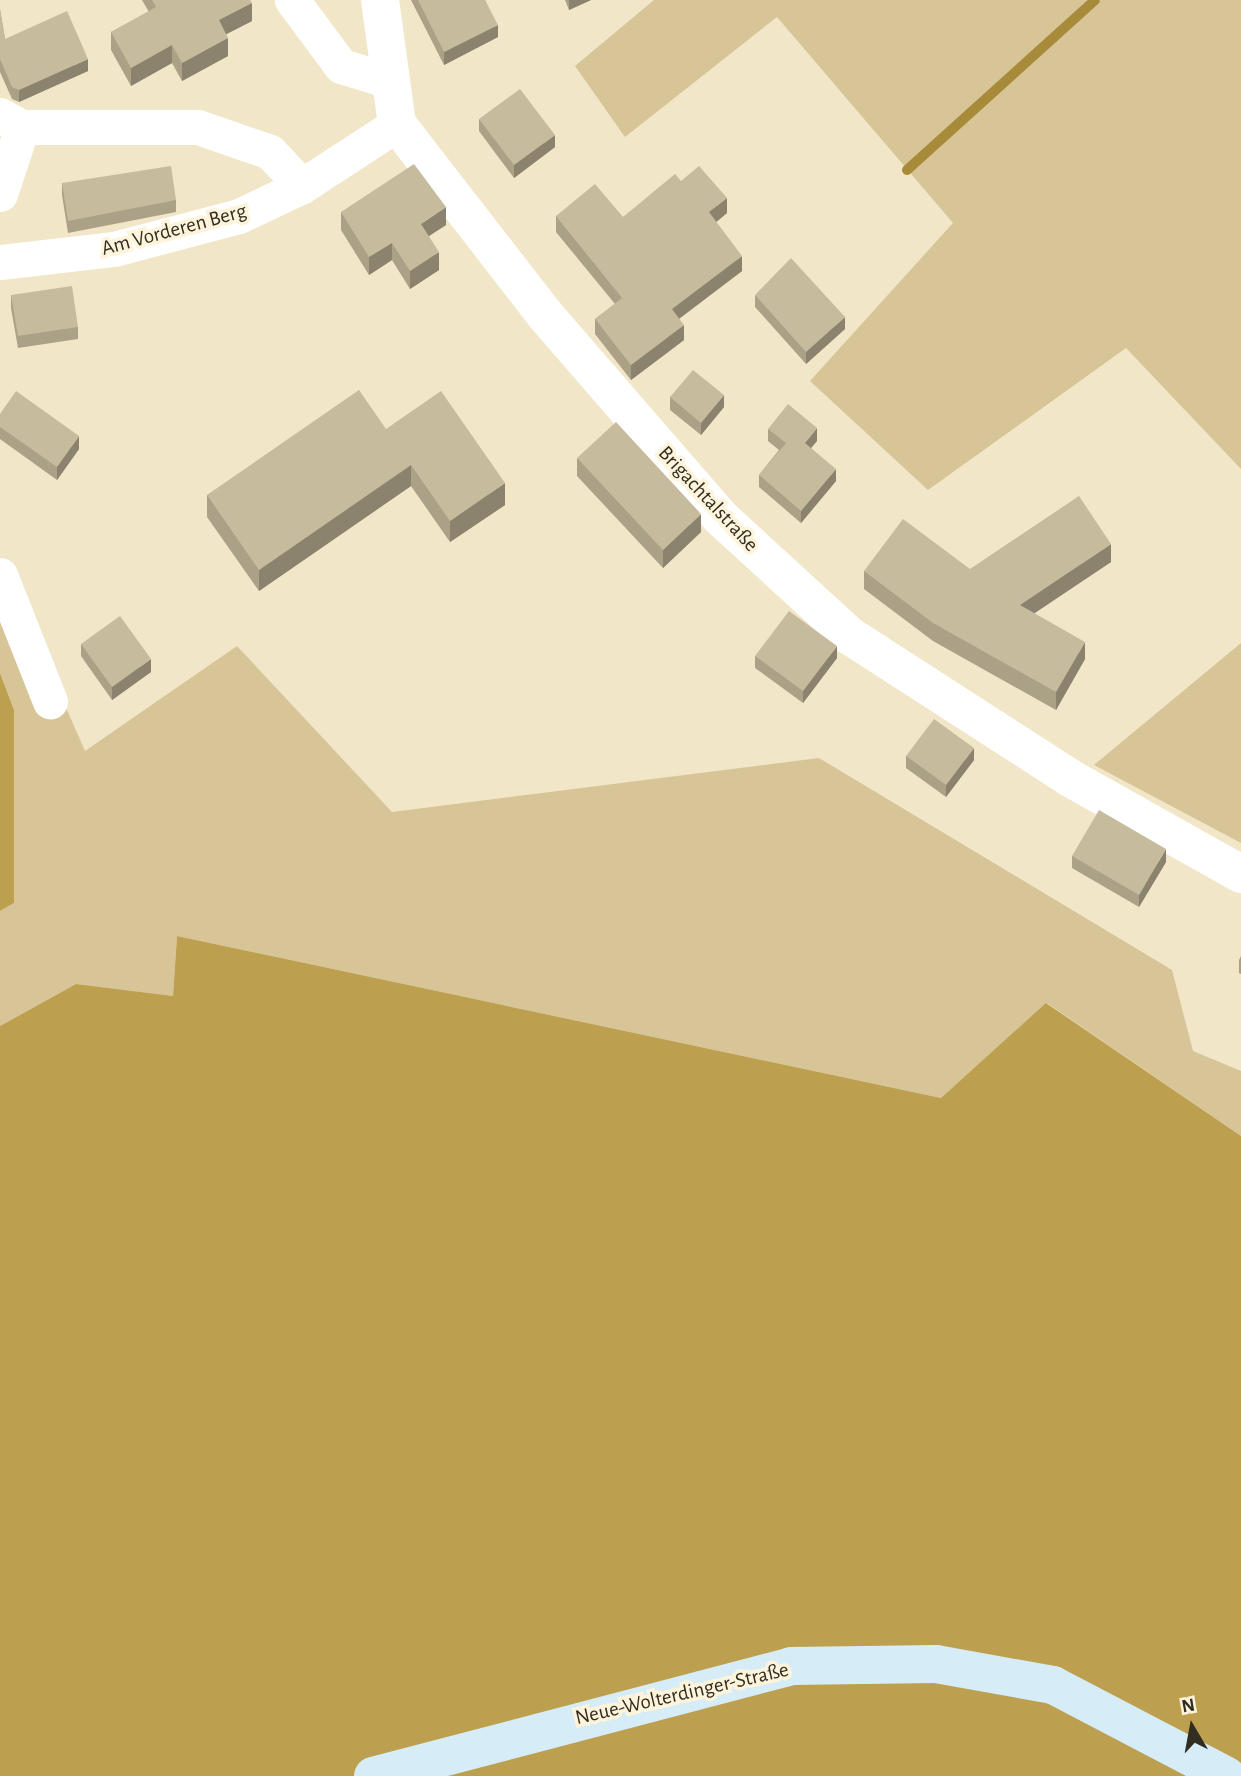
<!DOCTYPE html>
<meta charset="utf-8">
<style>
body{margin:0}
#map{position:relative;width:1241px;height:1776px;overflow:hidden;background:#f2e6c8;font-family:"Alegreya Sans",sans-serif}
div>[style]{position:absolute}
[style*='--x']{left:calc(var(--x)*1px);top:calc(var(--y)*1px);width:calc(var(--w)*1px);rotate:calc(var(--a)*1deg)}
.green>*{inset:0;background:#d7c597}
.forest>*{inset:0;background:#bd9f50}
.stream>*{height:10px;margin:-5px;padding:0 5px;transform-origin:5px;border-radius:5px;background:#a88b3a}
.minor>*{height:35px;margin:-17.5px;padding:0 17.5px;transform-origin:17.5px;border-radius:17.5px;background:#fff}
.tertiary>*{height:38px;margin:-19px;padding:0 19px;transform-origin:19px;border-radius:19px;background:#fff}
.secondary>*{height:38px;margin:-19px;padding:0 19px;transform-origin:19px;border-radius:19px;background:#d6edf8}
.wall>*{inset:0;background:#aaa187}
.shaded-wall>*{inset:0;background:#8b836e}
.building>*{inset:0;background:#c6bb9d}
span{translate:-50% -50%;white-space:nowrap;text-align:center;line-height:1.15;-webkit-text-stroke:7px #fdf4db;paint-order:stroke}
.street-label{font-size:21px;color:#322d21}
.north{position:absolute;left:1157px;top:1692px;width:70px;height:70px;-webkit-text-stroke:5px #fdf4db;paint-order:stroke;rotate:350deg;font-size:19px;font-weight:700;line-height:28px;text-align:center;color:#322d21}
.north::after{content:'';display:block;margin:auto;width:24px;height:32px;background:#322d21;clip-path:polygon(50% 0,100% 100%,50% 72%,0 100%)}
</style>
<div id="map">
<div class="green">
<div style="clip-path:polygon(654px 0,1241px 0,1241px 469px,1126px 348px,928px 490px,810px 381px,953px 223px,777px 17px,625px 137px,575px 66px)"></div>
<div style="clip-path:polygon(0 557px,85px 751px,237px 646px,392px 812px,819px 758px,1172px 970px,1193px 1051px,1241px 1071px,1241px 1136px,1047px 1003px,941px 1098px,177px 936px,173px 996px,76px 984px,0 1026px,0 911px,14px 903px,14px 710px,0 673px)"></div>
<div style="clip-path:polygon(1241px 643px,1241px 843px,1094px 765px)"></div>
</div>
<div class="forest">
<div style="clip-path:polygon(0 673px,14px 710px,14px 903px,0 911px)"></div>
<div style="clip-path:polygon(177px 936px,941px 1098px,1046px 1003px,1241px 1136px,1241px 1776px,0 1776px,0 1026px,76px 984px,173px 996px)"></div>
</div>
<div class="stream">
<div style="--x:907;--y:170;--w:253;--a:-42.1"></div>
</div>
<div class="minor">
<div style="--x:292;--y:0;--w:82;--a:53.4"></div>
<div style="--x:341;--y:66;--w:48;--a:16.9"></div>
<div style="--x:0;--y:115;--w:25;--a:29"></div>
<div style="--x:22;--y:127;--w:176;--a:0"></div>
<div style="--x:198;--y:127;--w:76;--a:19.1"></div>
<div style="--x:270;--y:152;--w:47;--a:46.7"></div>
<div style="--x:302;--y:186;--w:113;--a:-33.1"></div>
<div style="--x:0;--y:194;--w:71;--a:-71.8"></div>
<div style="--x:0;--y:262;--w:115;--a:-6.5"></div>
<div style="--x:114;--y:249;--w:129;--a:-14.8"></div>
<div style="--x:239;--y:216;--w:70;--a:-25.5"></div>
<div style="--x:0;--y:575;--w:136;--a:68.4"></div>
</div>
<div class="tertiary">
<div style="--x:380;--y:0;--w:125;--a:82.2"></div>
<div style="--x:397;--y:124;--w:243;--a:52.2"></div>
<div style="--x:546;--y:316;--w:266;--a:49.1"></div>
<div style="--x:720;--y:517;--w:176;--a:42.5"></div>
<div style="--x:850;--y:636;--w:262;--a:32.8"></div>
<div style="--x:1070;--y:778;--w:196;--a:29.3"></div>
</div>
<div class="secondary">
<div style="--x:373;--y:1776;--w:432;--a:-14.7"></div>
<div style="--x:791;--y:1666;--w:145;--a:-0.8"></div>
<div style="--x:936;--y:1664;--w:119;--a:10.2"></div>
<div style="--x:1053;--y:1685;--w:196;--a:27.6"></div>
</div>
<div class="wall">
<div style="clip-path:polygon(142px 0,250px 0,252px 21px,226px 34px,228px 56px,182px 81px,172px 63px,131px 86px,111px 50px,111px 32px,149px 12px)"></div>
<div style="clip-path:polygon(411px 0,485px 0,498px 37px,444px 65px)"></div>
<div style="clip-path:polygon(565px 0,591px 0,569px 10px)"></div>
<div style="clip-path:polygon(0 9px,5px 39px,88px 71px,19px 102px,12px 99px,0 72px)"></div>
<div style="clip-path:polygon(479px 119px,555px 147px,514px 178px,479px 131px)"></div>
<div style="clip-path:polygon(681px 181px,727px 213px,716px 222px,742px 271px,679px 319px,684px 340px,631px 380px,595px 334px,595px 319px,615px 304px,556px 232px,556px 216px,623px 217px)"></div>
<div style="clip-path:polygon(62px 183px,176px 200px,176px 212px,68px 233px,62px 195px)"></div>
<div style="clip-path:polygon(341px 212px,446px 225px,429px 236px,439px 270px,410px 289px,392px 260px,369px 275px,341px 230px)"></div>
<div style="clip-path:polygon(11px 295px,78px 327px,78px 339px,18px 348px,11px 308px)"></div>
<div style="clip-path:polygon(755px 295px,845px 329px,806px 364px,755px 307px)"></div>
<div style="clip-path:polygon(670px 397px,724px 407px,701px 435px,670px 410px)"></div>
<div style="clip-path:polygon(0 414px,79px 449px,57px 480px,0 439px)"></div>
<div style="clip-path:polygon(386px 429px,505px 505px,450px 542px,411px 486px,259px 591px,207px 517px,207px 495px)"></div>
<div style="clip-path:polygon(768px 429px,817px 441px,811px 448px,836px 481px,801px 523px,759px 487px,759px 475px,779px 450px,768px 441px)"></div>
<div style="clip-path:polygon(577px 458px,701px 532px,663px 568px,577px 476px)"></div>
<div style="clip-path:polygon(1111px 562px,1034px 613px,1085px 659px,1056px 710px,933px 641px,864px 589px,864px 571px,970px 569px)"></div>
<div style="clip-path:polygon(81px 644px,151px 672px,112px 700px,81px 656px)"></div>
<div style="clip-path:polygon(755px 656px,837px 658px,803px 703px,755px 668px)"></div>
<div style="clip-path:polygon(906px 756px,974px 760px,946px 797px,906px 768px)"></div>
<div style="clip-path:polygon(1072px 856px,1166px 862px,1139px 907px,1072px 868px)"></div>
<div style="clip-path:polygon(1241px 956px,1241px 974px,1239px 973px,1239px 960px)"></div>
</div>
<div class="shaded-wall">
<div style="clip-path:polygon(569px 0,591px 0,569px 10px)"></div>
<div style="clip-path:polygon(252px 3px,252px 21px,219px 38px,219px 20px)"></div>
<div style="clip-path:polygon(498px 25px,498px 37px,444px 65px,444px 52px)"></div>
<div style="clip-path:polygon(228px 38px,228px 56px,182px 81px,182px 63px)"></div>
<div style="clip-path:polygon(172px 45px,172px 63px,131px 86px,131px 68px)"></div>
<div style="clip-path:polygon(88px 59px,88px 71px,19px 102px,19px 90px)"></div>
<div style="clip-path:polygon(555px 135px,555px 147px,514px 178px,514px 165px)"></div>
<div style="clip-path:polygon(727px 198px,727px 213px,709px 228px,709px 212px)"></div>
<div style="clip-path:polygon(446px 207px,446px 225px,421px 241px,421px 224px)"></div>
<div style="clip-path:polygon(392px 243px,392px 260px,369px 275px,369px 257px)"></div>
<div style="clip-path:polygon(439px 252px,439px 270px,410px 289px,410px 271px)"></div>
<div style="clip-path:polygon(742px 256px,742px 271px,672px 324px,672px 309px)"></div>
<div style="clip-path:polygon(845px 317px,845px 329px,806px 364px,806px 352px)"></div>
<div style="clip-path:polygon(684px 325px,684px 340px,631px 380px,631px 365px)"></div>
<div style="clip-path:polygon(724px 395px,724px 407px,701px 435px,701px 423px)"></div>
<div style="clip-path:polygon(817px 428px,817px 441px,805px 455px,805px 443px)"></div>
<div style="clip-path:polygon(79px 436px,79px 449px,57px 480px,57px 467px)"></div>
<div style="clip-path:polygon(411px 465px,411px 486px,259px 591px,259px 570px)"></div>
<div style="clip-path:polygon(836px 469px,836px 481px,801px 523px,801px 511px)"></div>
<div style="clip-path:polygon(505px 483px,505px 505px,450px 542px,450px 521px)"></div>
<div style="clip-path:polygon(701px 514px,701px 532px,663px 568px,663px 550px)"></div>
<div style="clip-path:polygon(1111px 544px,1111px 562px,1020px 623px,1020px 605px)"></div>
<div style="clip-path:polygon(1085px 642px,1085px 659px,1056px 710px,1056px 692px)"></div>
<div style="clip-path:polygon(837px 646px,837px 658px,803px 703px,803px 691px)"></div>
<div style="clip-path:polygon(151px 659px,151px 672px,112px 700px,112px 687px)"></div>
<div style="clip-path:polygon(974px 748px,974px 760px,946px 797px,946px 785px)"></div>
<div style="clip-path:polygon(1166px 849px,1166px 862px,1139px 907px,1139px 895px)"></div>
</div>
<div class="building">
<div style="clip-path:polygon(152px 0,250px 0,252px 3px,219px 20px,228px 38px,182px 63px,172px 45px,131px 68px,111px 32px,156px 7px)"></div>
<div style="clip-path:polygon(418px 0,485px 0,498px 25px,444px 52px)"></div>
<div style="clip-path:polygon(0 9px,5px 39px,67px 11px,88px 59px,19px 90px,12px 87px,0 59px)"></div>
<div style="clip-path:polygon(520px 89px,555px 135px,514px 165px,479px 119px)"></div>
<div style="clip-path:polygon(414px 164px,446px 207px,421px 224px,439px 252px,410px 271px,392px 243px,369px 257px,341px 212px)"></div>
<div style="clip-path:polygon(171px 166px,176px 200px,68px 221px,62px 183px)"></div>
<div style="clip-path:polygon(699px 166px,727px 198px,709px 212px,742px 256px,672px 309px,684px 325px,631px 365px,595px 319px,622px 298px,556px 216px,595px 184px,623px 217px,675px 174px,681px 181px)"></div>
<div style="clip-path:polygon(791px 258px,845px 317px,806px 352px,755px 295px)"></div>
<div style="clip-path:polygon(72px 286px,78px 327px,18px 336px,11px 295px)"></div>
<div style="clip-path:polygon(693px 370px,724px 395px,701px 423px,670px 397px)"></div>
<div style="clip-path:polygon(359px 390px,386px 429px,441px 391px,505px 483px,450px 521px,411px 465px,259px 570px,207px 495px)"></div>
<div style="clip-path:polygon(16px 391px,79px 436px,57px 467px,0 427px,0 414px)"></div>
<div style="clip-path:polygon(788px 404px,817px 428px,805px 443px,836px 469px,801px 511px,759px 475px,786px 443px,768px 429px)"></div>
<div style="clip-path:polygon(616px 422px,701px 514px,663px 550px,577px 458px)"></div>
<div style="clip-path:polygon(1079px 496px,1111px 544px,1020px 605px,1085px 642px,1056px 692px,933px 623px,864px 571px,903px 519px,970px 569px)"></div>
<div style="clip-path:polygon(789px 611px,837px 646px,803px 691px,755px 656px)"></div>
<div style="clip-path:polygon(120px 616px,151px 659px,112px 687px,81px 644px)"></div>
<div style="clip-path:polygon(934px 719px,974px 748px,946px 785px,906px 756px)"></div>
<div style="clip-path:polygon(1099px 810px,1166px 849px,1139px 895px,1072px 856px)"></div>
</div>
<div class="street-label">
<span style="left:174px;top:230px;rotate:-15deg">Am Vorderen Berg</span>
<span style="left:708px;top:499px;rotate:47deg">Brigachtalstraße</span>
<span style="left:682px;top:1694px;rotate:-13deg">Neue-Wolterdinger-Straße</span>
</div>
<div class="north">N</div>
</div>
